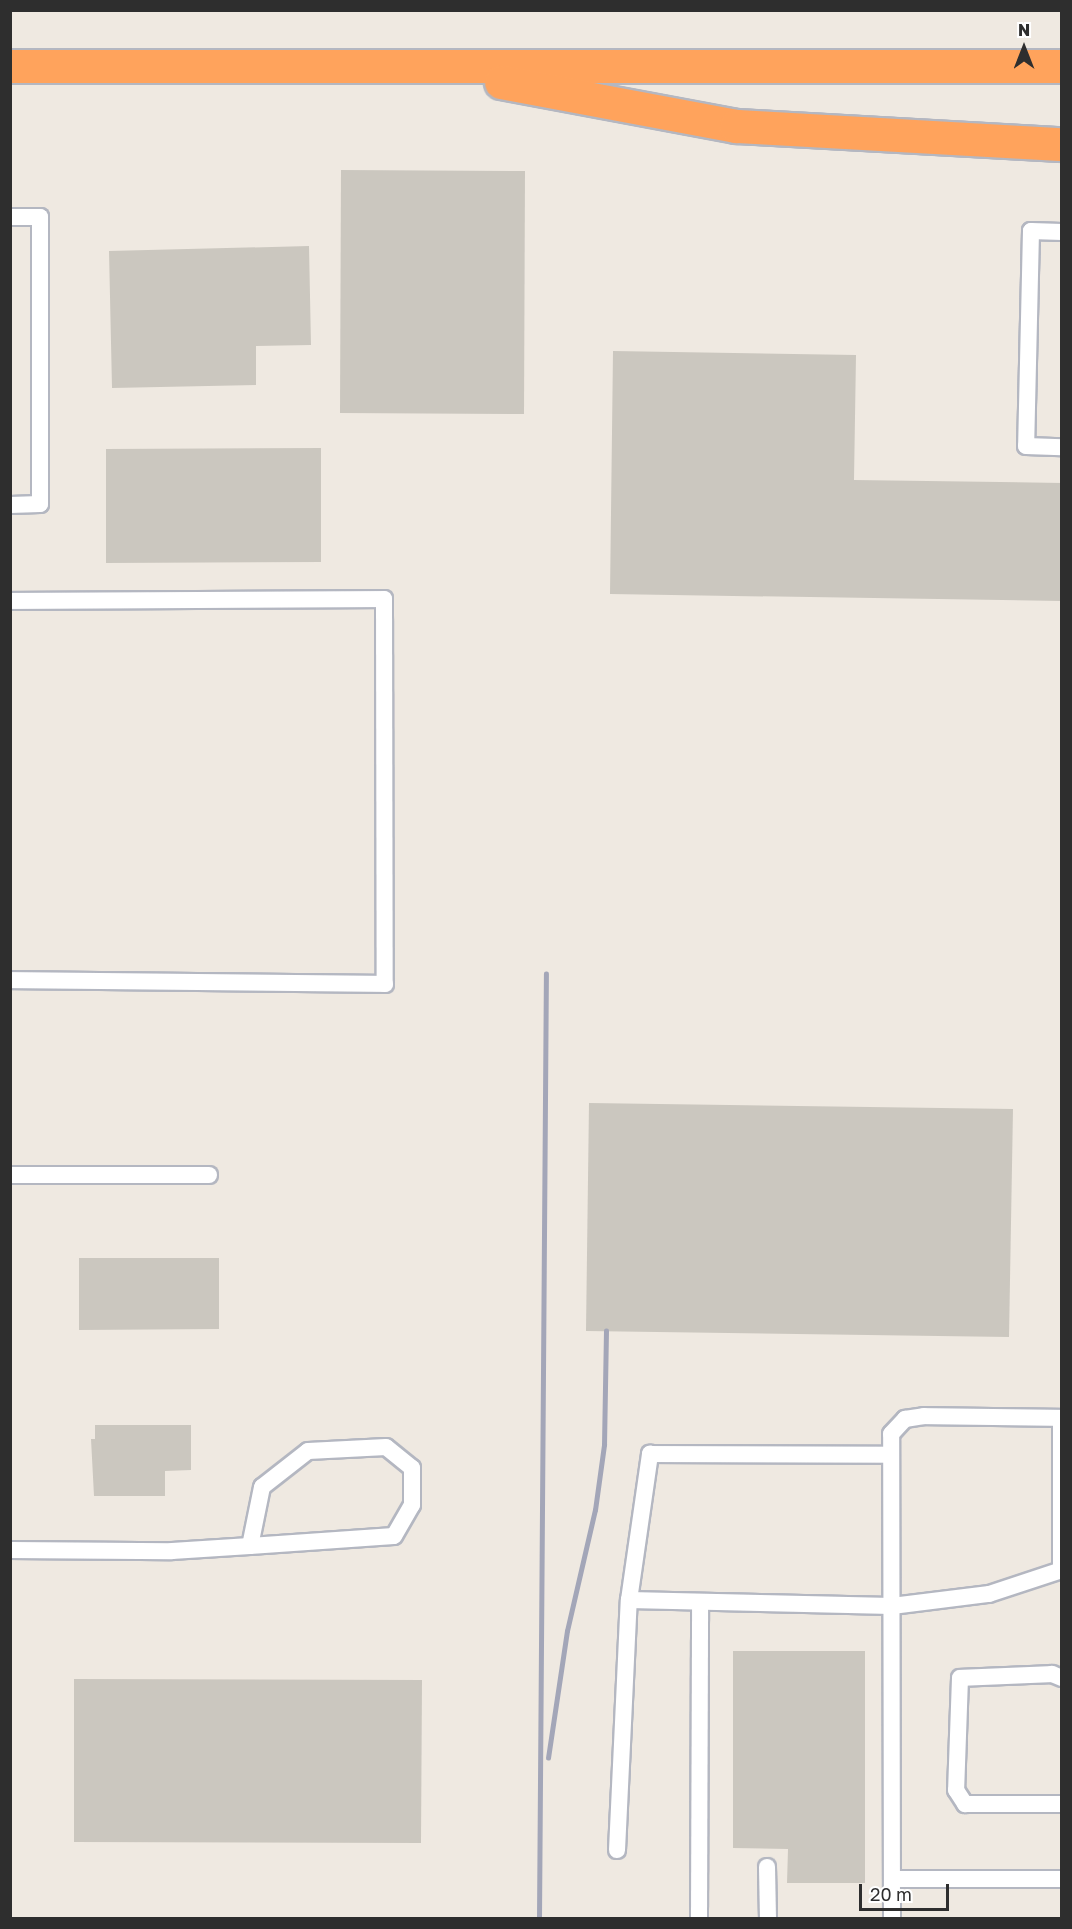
<!DOCTYPE html>
<style>
body{margin:0}
#map{position:relative;width:1072px;height:1929px;overflow:hidden;background:#efe9e1;font-family:"Golos Text",sans-serif}
div>[style]{position:absolute}
[style*='--x']{left:calc(var(--x)*1px);top:calc(var(--y)*1px);width:calc(var(--w)*1px);rotate:calc(var(--a)*1deg)}
.building>*{inset:0;background:#cbc7bf}
.roads{filter:drop-shadow(2px 0 #b4b7c1) drop-shadow(-2px 0 #b4b7c1) drop-shadow(0 2px #b4b7c1) drop-shadow(0 -2px #b4b7c1)}
.lane>*{height:16px;margin:-8px;padding:0 8px;transform-origin:8px;border-radius:8px;background:#fff}
.highway>*{height:33px;margin:-16.5px;padding:0 16.5px;transform-origin:16.5px;border-radius:16.5px;background:#ffa35c}
.rail>*{height:4.5px;margin:-2.25px;padding:0 2.25px;transform-origin:2.25px;border-radius:2.25px;background:#a3a6b8}
span{translate:-50% -50%;white-space:nowrap;text-align:center;line-height:1.15;-webkit-text-stroke:4.5px #fff;paint-order:stroke}
.frame{position:absolute;inset:0;border:12px solid #2e2e2e;pointer-events:none}
.north{position:absolute;left:994px;top:18px;width:60px;height:60px;-webkit-text-stroke:4px #fff;paint-order:stroke;rotate:0deg;font-size:16px;font-weight:700;line-height:24px;text-align:center;color:#2e2e2e}
.north::after{content:'';display:block;margin:auto;width:21px;height:27px;background:#2e2e2e;clip-path:polygon(50% 0,100% 100%,50% 72%,0 100%)}
.scale{position:absolute;left:859px;top:1884px;width:90px;height:27px;box-sizing:border-box;border:3px solid #2e2e2e;border-top:0;padding-left:8px;font-size:18px;line-height:21px;white-space:nowrap;color:#2e2e2e;-webkit-text-stroke:4px #fff;paint-order:stroke}
</style>
<div id="map">
<div class="building">
<div style="clip-path:polygon(341px 170px,525px 171px,524px 414px,340px 413px)"></div>
<div style="clip-path:polygon(309px 246px,311px 345px,256px 346px,256px 385px,112px 388px,109px 251px)"></div>
<div style="clip-path:polygon(613px 351px,856px 355px,854px 480px,1062px 483px,1062px 601px,610px 594px)"></div>
<div style="clip-path:polygon(321px 448px,321px 562px,106px 563px,106px 449px)"></div>
<div style="clip-path:polygon(589px 1103px,1013px 1109px,1009px 1337px,586px 1331px)"></div>
<div style="clip-path:polygon(79px 1258px,219px 1258px,219px 1329px,79px 1330px)"></div>
<div style="clip-path:polygon(95px 1425px,191px 1425px,191px 1470px,165px 1471px,165px 1496px,94px 1496px,91px 1439px,95px 1439px)"></div>
<div style="clip-path:polygon(733px 1651px,865px 1651px,865px 1883px,787px 1883px,788px 1849px,733px 1848px)"></div>
<div style="clip-path:polygon(74px 1679px,422px 1680px,421px 1843px,74px 1842px)"></div>
</div>
<div class="roads">
<div class="lane">
<div style="--x:10;--y:217;--w:30;--a:0"></div>
<div style="--x:40;--y:217;--w:287;--a:90"></div>
<div style="--x:40;--y:504;--w:30;--a:178"></div>
<div style="--x:1062;--y:232;--w:31;--a:-178"></div>
<div style="--x:1031;--y:231;--w:215;--a:91.3"></div>
<div style="--x:1026;--y:446;--w:36;--a:2"></div>
<div style="--x:10;--y:601;--w:374;--a:-0.3"></div>
<div style="--x:384;--y:599;--w:385;--a:89.9"></div>
<div style="--x:385;--y:984;--w:375;--a:-179.4"></div>
<div style="--x:10;--y:1175;--w:199;--a:0"></div>
<div style="--x:10;--y:1550;--w:162;--a:0.4"></div>
<div style="--x:172;--y:1551;--w:78;--a:-3.7"></div>
<div style="--x:250;--y:1546;--w:144;--a:-4"></div>
<div style="--x:394;--y:1536;--w:36;--a:-60"></div>
<div style="--x:412;--y:1505;--w:37;--a:-90"></div>
<div style="--x:412;--y:1468;--w:33;--a:-141"></div>
<div style="--x:386;--y:1447;--w:78;--a:177.1"></div>
<div style="--x:308;--y:1451;--w:58;--a:142"></div>
<div style="--x:262;--y:1487;--w:60;--a:101.5"></div>
<div style="--x:1061;--y:1570;--w:152;--a:-90"></div>
<div style="--x:629;--y:1600;--w:263;--a:1.3"></div>
<div style="--x:892;--y:1606;--w:98;--a:-7.1"></div>
<div style="--x:989;--y:1594;--w:77;--a:-18.2"></div>
<div style="--x:1062;--y:1678;--w:11;--a:-158"></div>
<div style="--x:1052;--y:1674;--w:92;--a:177.5"></div>
<div style="--x:960;--y:1678;--w:112;--a:92"></div>
<div style="--x:956;--y:1790;--w:17;--a:57"></div>
<div style="--x:965;--y:1804;--w:97;--a:0"></div>
<div style="--x:617;--y:1850;--w:250;--a:-87.3"></div>
<div style="--x:629;--y:1600;--w:148;--a:-81.8"></div>
<div style="--x:650;--y:1454;--w:241;--a:0.2"></div>
<div style="--x:767;--y:1867;--w:51;--a:88.9"></div>
<div style="--x:893;--y:1879;--w:169;--a:0"></div>
<div style="--x:699;--y:1918;--w:314;--a:-89.8"></div>
<div style="--x:892;--y:1918;--w:484;--a:-90.1"></div>
<div style="--x:891;--y:1434;--w:21;--a:-47"></div>
<div style="--x:905;--y:1419;--w:19;--a:-9"></div>
<div style="--x:924;--y:1416;--w:138;--a:0.8"></div>
</div>
<div class="highway">
<div style="--x:10;--y:66;--w:1052;--a:0"></div>
<div style="--x:501;--y:82;--w:239;--a:10.6"></div>
<div style="--x:736;--y:126;--w:326;--a:3.2"></div>
</div>
</div>
<div class="rail">
<div style="--x:548;--y:1758;--w:128;--a:-81.5"></div>
<div style="--x:567;--y:1631;--w:124;--a:-77"></div>
<div style="--x:595;--y:1510;--w:66;--a:-82.1"></div>
<div style="--x:604;--y:1445;--w:114;--a:-89"></div>
<div style="--x:539;--y:1918;--w:944;--a:-89.58"></div>
</div>
<div class="frame"></div>
<div class="north">N</div>
<div class="scale">20 m</div>
</div>
